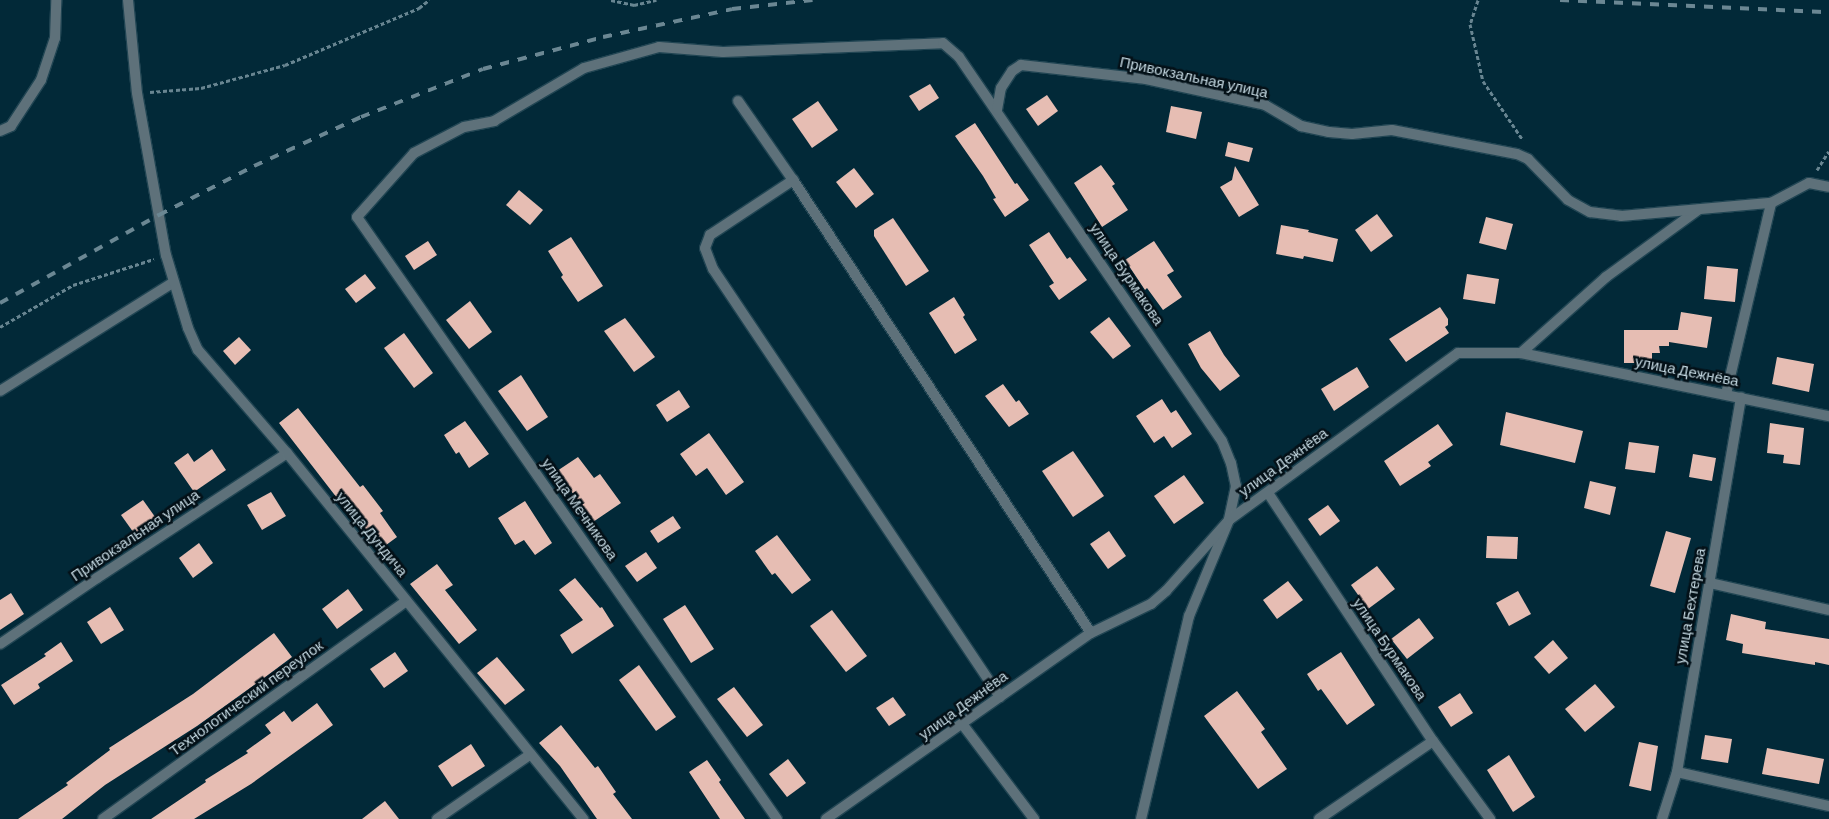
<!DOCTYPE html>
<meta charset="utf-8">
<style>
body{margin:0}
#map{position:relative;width:1829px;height:819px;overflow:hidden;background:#022938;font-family:Barlow,sans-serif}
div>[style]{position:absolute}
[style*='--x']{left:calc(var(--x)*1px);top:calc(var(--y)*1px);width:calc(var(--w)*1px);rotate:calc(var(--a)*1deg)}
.building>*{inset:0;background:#e6bdb3}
.path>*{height:3px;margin-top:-1.5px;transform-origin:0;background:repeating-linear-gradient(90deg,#688591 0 4px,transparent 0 6.5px)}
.roads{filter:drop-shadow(1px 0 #214553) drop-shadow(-1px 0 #214553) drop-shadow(0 1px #214553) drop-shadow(0 -1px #214553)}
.service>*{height:10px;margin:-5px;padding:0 5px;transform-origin:5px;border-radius:5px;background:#5e717a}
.minor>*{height:10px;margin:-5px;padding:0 5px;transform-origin:5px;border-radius:5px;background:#5e717a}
.tertiary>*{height:10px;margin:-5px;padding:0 5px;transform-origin:5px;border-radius:5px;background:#5e717a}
.rail>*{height:4px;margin-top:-2px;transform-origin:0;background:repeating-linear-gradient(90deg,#6b8793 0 9px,transparent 0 18px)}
span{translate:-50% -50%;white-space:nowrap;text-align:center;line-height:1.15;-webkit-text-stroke:5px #031017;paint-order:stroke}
.street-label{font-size:15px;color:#c3d7e0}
</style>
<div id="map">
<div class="building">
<div style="clip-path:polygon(930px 84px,939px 98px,919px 111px,909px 96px)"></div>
<div style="clip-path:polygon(1047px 95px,1058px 111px,1038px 126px,1026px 109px)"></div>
<div style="clip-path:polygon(818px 101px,838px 130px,812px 148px,792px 119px)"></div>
<div style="clip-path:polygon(1171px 106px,1202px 112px,1196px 139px,1166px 132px)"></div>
<div style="clip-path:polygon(975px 123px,1015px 184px,1017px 183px,1029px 200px,1005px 217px,993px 199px,996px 198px,983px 176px,955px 136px)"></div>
<div style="clip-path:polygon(1228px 142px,1253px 148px,1249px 162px,1225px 156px)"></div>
<div style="clip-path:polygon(1101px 165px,1115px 184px,1112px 186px,1128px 210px,1102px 227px,1074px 183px)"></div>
<div style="clip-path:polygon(1235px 166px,1259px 205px,1239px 217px,1220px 187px,1232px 180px)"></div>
<div style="clip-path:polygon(854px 168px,874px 194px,856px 208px,836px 182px)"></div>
<div style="clip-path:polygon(519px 190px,543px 210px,530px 225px,506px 205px)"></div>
<div style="clip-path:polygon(1377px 214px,1393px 236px,1371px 252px,1355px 230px)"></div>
<div style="clip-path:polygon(1486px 217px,1513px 224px,1506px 250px,1479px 243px)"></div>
<div style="clip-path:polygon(893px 218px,929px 271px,906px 286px,874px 236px,874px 230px)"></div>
<div style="clip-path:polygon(1281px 225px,1309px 230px,1308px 232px,1338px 239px,1333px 262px,1304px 256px,1303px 259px,1276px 254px)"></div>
<div style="clip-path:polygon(1049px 232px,1067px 259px,1070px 257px,1087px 280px,1059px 300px,1049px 286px,1054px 283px,1029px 245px)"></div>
<div style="clip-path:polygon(571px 237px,603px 286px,578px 302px,561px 277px,563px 275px,548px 251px)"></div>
<div style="clip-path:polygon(428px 241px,437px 255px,414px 270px,405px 256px)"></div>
<div style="clip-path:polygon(1154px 241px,1174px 271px,1167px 275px,1182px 297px,1163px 310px,1147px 288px,1145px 290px,1125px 260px)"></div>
<div style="clip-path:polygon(1707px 266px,1738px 269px,1735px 302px,1704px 299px)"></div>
<div style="clip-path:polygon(365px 274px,376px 288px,356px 303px,345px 289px)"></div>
<div style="clip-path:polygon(1467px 274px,1499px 279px,1495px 304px,1463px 299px)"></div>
<div style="clip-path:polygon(954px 297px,965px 315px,963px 317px,977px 340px,955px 354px,929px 313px)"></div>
<div style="clip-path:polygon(470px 301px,492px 332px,469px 349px,446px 320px)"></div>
<div style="clip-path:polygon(1440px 307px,1448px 319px,1448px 325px,1445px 327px,1449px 333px,1406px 362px,1389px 339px)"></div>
<div style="clip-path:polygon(1681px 312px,1712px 317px,1707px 348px,1669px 342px,1669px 346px,1659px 346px,1660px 353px,1652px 353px,1652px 363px,1624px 363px,1624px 330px,1678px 330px)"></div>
<div style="clip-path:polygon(1109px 317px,1131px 346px,1113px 359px,1090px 332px)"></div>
<div style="clip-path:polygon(625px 318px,655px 357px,634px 372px,604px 331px)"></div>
<div style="clip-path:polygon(1210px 331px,1224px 355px,1240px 376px,1220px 391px,1201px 368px,1188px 344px)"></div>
<div style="clip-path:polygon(404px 333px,433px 373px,414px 388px,384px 348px)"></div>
<div style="clip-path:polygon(239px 337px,251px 350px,235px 365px,223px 351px)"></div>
<div style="clip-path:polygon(1777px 357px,1814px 364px,1809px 392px,1772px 384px)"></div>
<div style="clip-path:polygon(1357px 367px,1369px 387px,1334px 411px,1321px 389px)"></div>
<div style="clip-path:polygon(521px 375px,548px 417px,527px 431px,498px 391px)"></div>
<div style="clip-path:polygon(1003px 384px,1016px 402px,1019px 400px,1029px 414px,1009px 427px,985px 396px)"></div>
<div style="clip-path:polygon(679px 390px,690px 407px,667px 422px,656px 405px)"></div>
<div style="clip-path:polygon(1162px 399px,1171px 413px,1176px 410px,1192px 434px,1172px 448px,1164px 436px,1154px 443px,1136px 416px)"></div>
<div style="clip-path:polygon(298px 408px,360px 487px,363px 485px,383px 511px,380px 513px,397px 537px,378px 551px,279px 423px)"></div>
<div style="clip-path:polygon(1506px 412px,1583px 431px,1575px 463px,1500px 445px)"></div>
<div style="clip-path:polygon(465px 421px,489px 454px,469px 468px,459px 452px,456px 454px,444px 435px)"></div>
<div style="clip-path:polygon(1770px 423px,1804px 428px,1800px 465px,1783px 463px,1784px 455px,1767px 453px)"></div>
<div style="clip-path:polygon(1438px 424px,1453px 445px,1428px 462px,1431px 466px,1400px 486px,1384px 461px)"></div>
<div style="clip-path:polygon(709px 433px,744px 482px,726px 495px,707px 468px,696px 476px,680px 454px)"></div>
<div style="clip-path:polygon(1629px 442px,1659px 446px,1655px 473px,1625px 469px)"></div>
<div style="clip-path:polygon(212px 449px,226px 470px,194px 492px,174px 463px,188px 453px,194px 462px)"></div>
<div style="clip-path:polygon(1073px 451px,1104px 496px,1073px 517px,1042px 471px)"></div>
<div style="clip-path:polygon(1693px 454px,1716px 458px,1712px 481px,1689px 477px)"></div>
<div style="clip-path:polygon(578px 457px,594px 478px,600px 474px,621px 503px,593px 522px,557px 471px)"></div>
<div style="clip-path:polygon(1184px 475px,1204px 503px,1174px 524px,1154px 496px)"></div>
<div style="clip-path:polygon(1590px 481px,1616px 487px,1610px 515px,1584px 508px)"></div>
<div style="clip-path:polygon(271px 492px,286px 516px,262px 530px,247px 505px)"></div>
<div style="clip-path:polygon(143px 500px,158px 521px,136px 536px,121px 515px)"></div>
<div style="clip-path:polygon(525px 501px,552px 543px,535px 555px,524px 540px,515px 545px,498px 518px)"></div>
<div style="clip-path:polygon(1328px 505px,1340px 521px,1320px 536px,1308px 519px)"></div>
<div style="clip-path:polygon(673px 516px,681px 528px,658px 543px,650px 531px)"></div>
<div style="clip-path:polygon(1109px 531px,1126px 556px,1108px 569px,1090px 544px)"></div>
<div style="clip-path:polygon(1666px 531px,1691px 538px,1675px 593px,1650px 586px)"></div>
<div style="clip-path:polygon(777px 535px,811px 580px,792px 594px,775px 573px,772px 575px,755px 551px)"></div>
<div style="clip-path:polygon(1487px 536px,1518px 537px,1517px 559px,1486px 558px)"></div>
<div style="clip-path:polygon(199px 543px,213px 563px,193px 578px,179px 558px)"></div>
<div style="clip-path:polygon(646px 552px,657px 568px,637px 582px,625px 566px)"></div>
<div style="clip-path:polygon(437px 564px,453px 585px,445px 590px,477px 630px,459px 644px,410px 584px)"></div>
<div style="clip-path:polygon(1377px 566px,1395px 589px,1368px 609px,1351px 585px)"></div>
<div style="clip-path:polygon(575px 578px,600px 608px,602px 607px,614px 626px,572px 654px,560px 635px,583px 620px,559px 590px)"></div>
<div style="clip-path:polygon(1288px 581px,1303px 600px,1277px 619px,1263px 600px)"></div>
<div style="clip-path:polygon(348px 589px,363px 610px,337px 629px,322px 609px)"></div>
<div style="clip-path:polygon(1518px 591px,1531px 614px,1509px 626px,1496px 603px)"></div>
<div style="clip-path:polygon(11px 593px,24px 614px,0 630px,0 600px)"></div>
<div style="clip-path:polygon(685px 605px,714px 649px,691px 663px,663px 619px)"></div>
<div style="clip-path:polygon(110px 607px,124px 630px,101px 644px,87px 622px)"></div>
<div style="clip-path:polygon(832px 610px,867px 656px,846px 672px,810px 626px)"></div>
<div style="clip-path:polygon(1731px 614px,1766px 622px,1765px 629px,1829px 639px,1829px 665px,1815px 662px,1815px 665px,1742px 653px,1743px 644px,1726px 640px)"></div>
<div style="clip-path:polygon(1419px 618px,1434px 638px,1407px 659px,1391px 639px)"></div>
<div style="clip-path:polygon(274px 633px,292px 657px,264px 678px,197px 726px,105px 785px,62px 819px,18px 819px,68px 785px,66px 783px,110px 750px,109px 748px,193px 694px)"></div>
<div style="clip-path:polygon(1553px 640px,1568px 658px,1549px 674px,1534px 657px)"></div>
<div style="clip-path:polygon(61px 642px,73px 661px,38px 684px,40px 688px,14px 705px,1px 685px,46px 656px,44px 654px)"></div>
<div style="clip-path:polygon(395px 652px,408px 671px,384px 688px,370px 669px)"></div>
<div style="clip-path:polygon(1341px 652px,1375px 705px,1347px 725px,1321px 689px,1318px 691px,1307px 674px)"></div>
<div style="clip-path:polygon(497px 657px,525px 690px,505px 705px,477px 673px)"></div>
<div style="clip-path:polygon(639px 665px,676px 717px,656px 731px,619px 680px)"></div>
<div style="clip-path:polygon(1595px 684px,1615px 707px,1585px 732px,1565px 709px)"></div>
<div style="clip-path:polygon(734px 687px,763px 725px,747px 737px,717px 699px)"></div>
<div style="clip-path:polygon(1237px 691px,1265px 729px,1261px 732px,1287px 769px,1258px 789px,1204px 716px)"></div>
<div style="clip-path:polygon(1460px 693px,1473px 713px,1451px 727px,1438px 707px)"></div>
<div style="clip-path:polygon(893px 697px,906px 715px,889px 726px,876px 708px)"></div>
<div style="clip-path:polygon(317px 703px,333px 725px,251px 784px,194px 819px,151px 819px,206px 782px,205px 780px,248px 753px,246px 751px,271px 733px,265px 725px,284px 711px,292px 722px)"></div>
<div style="clip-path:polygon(561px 725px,595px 768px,598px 766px,616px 792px,613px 794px,632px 819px,597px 819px,560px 766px,539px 743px)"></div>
<div style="clip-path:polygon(1705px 735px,1732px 739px,1728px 763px,1701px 759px)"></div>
<div style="clip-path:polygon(1639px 742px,1658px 746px,1651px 791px,1629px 786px)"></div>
<div style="clip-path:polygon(471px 744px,485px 766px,452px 787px,438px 766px)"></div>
<div style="clip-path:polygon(1767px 748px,1824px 759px,1819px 784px,1762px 774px)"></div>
<div style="clip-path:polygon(1509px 755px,1535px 797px,1513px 812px,1487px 770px)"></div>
<div style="clip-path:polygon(788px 759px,806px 783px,787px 797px,769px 774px)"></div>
<div style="clip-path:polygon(707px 760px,721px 780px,719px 782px,745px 819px,720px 819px,689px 772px)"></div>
<div style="clip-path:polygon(385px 801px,399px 819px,362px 819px)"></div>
</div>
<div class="path">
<div style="--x:611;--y:0;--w:24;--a:12"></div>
<div style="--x:634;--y:5;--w:23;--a:-13"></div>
<div style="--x:1478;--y:0;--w:25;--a:108"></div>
<div style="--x:1470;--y:24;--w:58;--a:77.2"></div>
<div style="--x:1483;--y:81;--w:71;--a:55.9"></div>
<div style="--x:150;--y:92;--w:51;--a:-4.5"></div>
<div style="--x:201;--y:88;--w:87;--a:-15.3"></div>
<div style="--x:285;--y:65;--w:146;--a:-23"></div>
<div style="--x:419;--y:8;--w:13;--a:-39"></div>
<div style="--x:1817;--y:170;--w:22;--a:-58"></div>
<div style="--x:0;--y:327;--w:84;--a:-29.9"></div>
<div style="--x:73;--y:285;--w:85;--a:-17.8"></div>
</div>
<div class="roads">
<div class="service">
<div style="--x:738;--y:101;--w:96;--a:55.2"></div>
<div style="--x:357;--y:217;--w:86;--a:-48.3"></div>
<div style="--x:414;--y:153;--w:56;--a:-27.5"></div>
<div style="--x:464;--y:127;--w:31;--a:-11"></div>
<div style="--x:494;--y:121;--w:104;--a:-30.5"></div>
<div style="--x:584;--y:68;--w:78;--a:-15.6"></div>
<div style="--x:659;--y:47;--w:64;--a:4.5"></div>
<div style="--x:723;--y:52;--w:220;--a:-2.3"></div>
<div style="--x:943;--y:43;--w:21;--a:41"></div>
<div style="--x:1521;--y:353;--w:114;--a:-41.8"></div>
<div style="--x:1606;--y:277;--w:114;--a:-36.1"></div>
<div style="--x:0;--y:391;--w:205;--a:-32.1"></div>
</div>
<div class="minor">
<div style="--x:959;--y:57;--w:465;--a:55.6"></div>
<div style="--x:1222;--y:441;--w:24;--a:68"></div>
<div style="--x:1231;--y:463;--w:24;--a:78"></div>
<div style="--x:1236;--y:486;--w:35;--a:102"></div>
<div style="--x:1229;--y:520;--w:104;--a:112.6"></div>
<div style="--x:1189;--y:616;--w:209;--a:103.3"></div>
<div style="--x:997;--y:110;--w:22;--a:-80"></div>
<div style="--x:1001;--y:88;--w:20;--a:-57"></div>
<div style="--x:1012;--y:71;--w:11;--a:-34"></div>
<div style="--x:1021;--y:65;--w:126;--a:6.4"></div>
<div style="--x:1146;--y:79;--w:122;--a:12.3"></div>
<div style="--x:1265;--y:105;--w:42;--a:30.3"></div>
<div style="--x:1301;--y:126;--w:29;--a:12"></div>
<div style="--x:1329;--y:132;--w:23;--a:5"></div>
<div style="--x:1352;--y:134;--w:40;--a:-5.7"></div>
<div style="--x:1392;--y:130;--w:127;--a:10.9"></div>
<div style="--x:1517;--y:154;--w:12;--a:24"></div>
<div style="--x:1528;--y:159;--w:57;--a:45.7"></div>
<div style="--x:1568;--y:200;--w:25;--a:29"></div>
<div style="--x:1590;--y:212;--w:31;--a:7"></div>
<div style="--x:1621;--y:216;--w:151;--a:-5"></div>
<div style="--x:1771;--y:203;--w:43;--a:-27.8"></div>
<div style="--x:1809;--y:183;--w:20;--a:11"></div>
<div style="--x:0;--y:131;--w:12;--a:-24"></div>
<div style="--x:11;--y:126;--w:55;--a:-56.9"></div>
<div style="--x:41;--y:80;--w:44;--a:-71.6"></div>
<div style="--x:55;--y:38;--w:38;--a:-88"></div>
<div style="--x:357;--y:217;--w:734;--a:55.1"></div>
<div style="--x:1726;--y:394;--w:196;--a:-76.7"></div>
<div style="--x:1268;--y:493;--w:298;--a:56.4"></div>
<div style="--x:1433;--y:741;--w:97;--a:53.8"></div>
<div style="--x:1710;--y:583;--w:122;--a:12.8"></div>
<div style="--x:0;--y:644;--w:117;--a:-34.2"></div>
<div style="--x:97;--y:578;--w:227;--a:-33.3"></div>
<div style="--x:1000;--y:697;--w:515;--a:-123.84"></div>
<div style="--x:713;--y:269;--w:22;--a:-111"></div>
<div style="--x:705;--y:248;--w:14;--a:-69"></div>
<div style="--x:710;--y:235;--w:100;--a:-33.5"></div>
<div style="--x:793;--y:180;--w:542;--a:56.66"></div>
<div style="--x:963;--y:725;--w:118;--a:52.9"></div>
<div style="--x:1677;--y:772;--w:156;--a:12.6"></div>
<div style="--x:103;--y:819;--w:373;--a:-35.7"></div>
<div style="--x:437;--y:819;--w:114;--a:-34.7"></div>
<div style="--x:826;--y:819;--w:324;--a:-35.1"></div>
<div style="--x:1091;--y:633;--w:67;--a:-25.8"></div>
<div style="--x:1151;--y:604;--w:20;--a:-41"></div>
<div style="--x:1166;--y:591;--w:95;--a:-48.4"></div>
<div style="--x:1229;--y:520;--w:283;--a:-36.1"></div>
<div style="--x:1458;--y:353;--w:63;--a:0"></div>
<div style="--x:1521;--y:353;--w:314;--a:11.6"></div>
<div style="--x:1319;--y:819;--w:138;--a:-34.4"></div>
<div style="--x:1662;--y:819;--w:49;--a:-72.3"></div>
<div style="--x:1677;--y:772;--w:380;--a:-80.3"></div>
</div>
<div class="tertiary">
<div style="--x:128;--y:0;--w:93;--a:84.5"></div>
<div style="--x:137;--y:93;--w:165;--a:79.9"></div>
<div style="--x:166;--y:255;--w:76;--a:73.2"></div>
<div style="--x:188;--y:328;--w:24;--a:66"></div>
<div style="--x:198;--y:350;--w:136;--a:49.2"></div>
<div style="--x:287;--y:453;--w:471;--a:51"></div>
</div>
</div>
<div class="rail">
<div style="--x:1560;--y:0;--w:269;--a:2.6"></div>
<div style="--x:0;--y:303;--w:182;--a:-29"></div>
<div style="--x:159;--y:215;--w:107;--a:-27.3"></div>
<div style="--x:254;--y:166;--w:118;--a:-24.6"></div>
<div style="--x:361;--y:117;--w:131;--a:-21.5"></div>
<div style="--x:483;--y:69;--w:124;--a:-14.9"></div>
<div style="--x:603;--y:37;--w:132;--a:-12.2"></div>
<div style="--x:732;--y:9;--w:81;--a:-6.3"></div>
</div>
<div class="street-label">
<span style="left:1194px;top:77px;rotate:12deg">Привокзальная улица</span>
<span style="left:1127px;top:274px;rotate:56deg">улица Бурмакова</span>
<span style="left:1687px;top:371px;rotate:11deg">улица Дежнёва</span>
<span style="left:1283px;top:462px;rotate:-36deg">улица Дежнёва</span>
<span style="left:580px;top:509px;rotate:55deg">улица Мечникова</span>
<span style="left:372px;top:534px;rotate:51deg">улица Дундича</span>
<span style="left:135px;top:535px;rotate:-34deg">Привокзальная улица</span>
<span style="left:1690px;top:606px;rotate:-80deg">улица Бехтерева</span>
<span style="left:1390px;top:649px;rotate:56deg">улица Бурмакова</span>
<span style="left:246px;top:698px;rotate:-36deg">Технологический переулок</span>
<span style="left:963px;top:705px;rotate:-36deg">улица Дежнёва</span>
</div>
</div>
